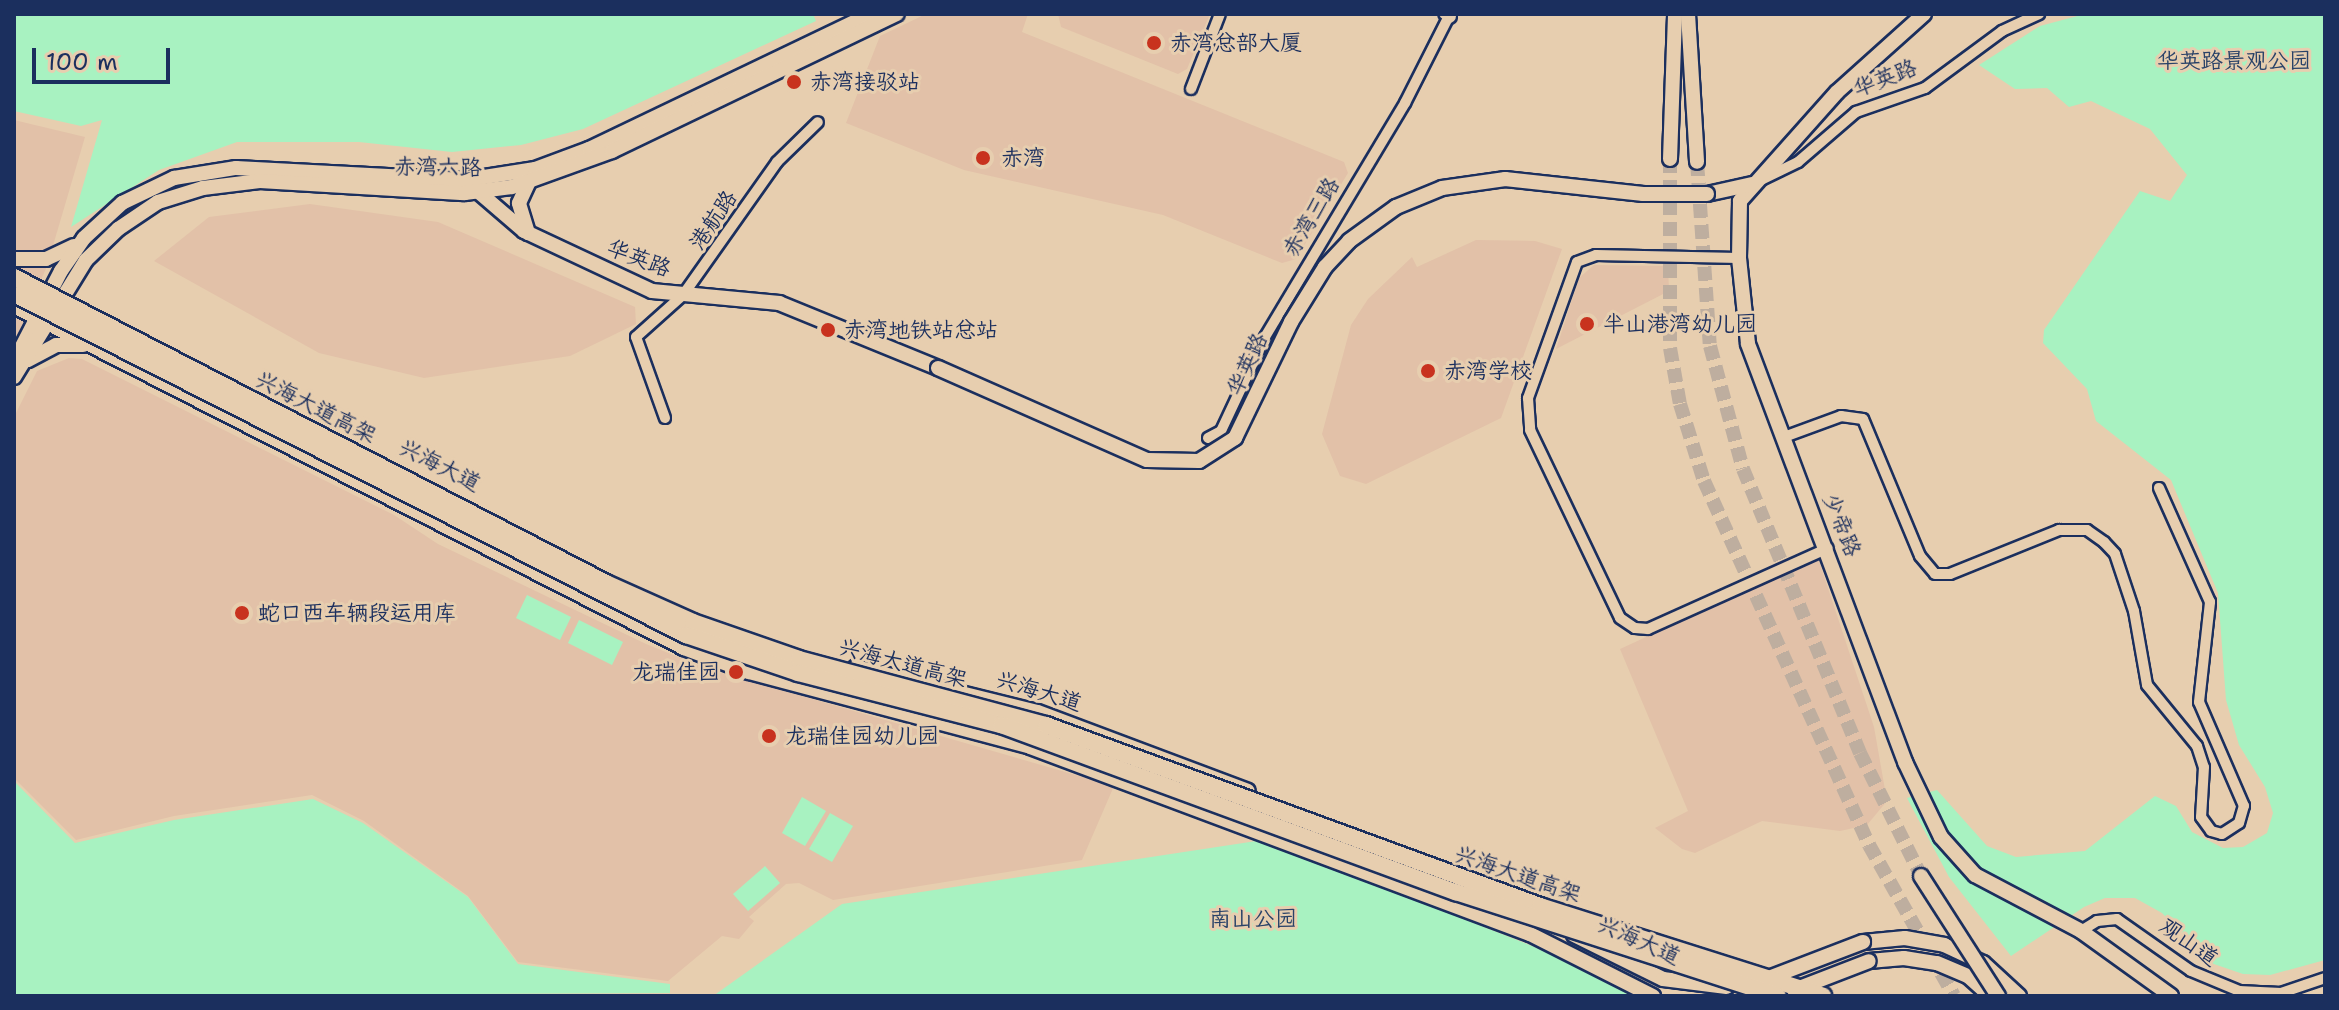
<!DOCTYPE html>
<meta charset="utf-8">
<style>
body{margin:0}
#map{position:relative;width:2339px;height:1010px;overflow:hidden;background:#e7ceaf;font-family:"Shantell Sans","LXGW WenKai TC",sans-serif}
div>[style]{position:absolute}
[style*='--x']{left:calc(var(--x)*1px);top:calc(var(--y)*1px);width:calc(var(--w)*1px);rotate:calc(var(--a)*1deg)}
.built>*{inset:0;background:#e2c1a8}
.green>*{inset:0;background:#a8f2c1}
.secondary-tunnel>*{height:14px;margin-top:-7px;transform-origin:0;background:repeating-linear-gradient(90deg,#beae9f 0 14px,transparent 0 21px)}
.roads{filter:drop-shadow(2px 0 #1b2f5e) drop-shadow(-2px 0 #1b2f5e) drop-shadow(0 2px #1b2f5e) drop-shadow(0 -2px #1b2f5e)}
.street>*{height:10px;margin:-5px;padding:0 5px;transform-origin:5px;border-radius:5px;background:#e7ceaf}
.secondary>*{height:14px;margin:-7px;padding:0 7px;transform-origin:7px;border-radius:7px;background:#e7ceaf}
.bridges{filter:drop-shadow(2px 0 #1b2f5e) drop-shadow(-2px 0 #1b2f5e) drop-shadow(0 2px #1b2f5e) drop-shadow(0 -2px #1b2f5e)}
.secondary-bridge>*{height:14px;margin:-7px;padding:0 7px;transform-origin:7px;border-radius:7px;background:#e7ceaf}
.primary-bridge>*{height:16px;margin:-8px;padding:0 8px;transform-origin:8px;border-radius:8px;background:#e7ceaf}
.dots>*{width:22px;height:22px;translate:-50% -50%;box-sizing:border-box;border:4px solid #e7ceaf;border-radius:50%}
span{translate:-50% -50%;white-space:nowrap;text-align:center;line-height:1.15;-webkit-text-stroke:6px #e7ceaf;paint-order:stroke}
.poi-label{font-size:22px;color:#1b2f5e}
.left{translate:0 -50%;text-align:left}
.right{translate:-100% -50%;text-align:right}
.park-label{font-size:22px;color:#294268}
.street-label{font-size:22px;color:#1b2f5e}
.frame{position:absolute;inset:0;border:16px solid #1b2f5e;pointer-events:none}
.scale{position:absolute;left:32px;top:48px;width:138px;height:36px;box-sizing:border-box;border:4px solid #1b2f5e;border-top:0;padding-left:10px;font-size:24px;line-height:28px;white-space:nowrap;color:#1b2f5e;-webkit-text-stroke:6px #e7ceaf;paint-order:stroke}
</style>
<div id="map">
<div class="built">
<div style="clip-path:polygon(926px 14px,1028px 14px,1022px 32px,1344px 162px,1348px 173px,1296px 259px,1282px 263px,1163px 215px,964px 170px,846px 123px,880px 36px)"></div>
<div style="clip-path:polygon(1058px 14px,1210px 14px,1187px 69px,1178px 74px,1061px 27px)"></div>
<div style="clip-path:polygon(14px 120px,85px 137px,47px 266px,14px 344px)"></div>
<div style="clip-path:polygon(310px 204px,438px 222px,635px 307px,636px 324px,570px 356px,424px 378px,319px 353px,154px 261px,209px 217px)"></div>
<div style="clip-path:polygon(1476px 240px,1535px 241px,1562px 249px,1501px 418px,1366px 484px,1340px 476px,1322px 434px,1351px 325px,1368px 299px,1412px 257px,1417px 267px)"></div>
<div style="clip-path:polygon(1594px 265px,1668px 266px,1669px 291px,1556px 349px,1579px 278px)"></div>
<div style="clip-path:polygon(69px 358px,82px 359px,394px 515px,438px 544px,646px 644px,708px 669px,1114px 786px,1082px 860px,833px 900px,799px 883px,786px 884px,749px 917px,754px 921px,739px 939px,722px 936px,668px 981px,518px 962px,468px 896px,364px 821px,312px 795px,174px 816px,76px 840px,14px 778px,14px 417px,37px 371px)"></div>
<div style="clip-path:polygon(1818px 558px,1874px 727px,1887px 801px,1867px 825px,1840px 831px,1762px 821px,1695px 853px,1682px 849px,1655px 828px,1688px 811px,1620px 649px)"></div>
</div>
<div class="green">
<div style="clip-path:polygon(14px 14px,813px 14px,816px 21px,583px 129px,521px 145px,452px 152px,359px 142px,237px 142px,159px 170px,71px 227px,102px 120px,81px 126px,14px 111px)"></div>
<div style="clip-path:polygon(2085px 14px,2325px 14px,2325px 960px,2270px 975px,2243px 974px,2211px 963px,2162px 913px,2135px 898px,2105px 898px,2084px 907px,2011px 956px,1949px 877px,1907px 798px,1937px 790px,1987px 846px,2016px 857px,2085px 851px,2155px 796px,2176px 806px,2192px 832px,2223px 848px,2243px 847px,2267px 833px,2273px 813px,2265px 787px,2239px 745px,2226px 700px,2218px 593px,2171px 480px,2096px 421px,2087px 389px,2043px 343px,2044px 330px,2140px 191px,2170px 201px,2187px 175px,2150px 129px,2091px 101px,2069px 107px,2047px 88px,2015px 89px,1979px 65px,2040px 26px)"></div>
<div style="clip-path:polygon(527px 595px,571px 617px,560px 640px,516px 618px)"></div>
<div style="clip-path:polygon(579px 620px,623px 642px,612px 665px,568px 643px)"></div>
<div style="clip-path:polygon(14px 781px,75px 843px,174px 820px,313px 799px,363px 823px,468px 897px,518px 964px,670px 984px,670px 993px,14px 996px)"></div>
<div style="clip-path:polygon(802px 797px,826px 811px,805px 846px,782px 833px)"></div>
<div style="clip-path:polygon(830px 813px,853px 826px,832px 862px,809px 849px)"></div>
<div style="clip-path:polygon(1263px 840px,1555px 955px,1633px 996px,713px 996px,842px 904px)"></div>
<div style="clip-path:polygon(765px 866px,780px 883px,748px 911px,733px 894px)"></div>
</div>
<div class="secondary-tunnel">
<div style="--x:1670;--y:159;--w:189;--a:90"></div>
<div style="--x:1670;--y:348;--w:57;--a:79.9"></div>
<div style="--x:1680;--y:404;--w:81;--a:72.7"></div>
<div style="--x:1704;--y:481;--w:400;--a:65.6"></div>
<div style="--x:1869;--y:845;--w:173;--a:60.6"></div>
<div style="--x:1697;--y:162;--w:184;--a:86"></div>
<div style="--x:1710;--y:346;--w:127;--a:75"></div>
<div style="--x:1743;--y:469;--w:307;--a:67.6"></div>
<div style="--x:1860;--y:753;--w:137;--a:63.6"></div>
</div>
<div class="roads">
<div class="street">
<div style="--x:1191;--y:89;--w:80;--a:-68.9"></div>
<div style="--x:1763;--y:179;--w:39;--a:-26"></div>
<div style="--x:1798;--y:162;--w:77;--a:-40.8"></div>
<div style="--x:1856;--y:112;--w:73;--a:-19.2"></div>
<div style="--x:1925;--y:88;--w:96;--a:-36.5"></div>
<div style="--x:2002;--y:31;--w:41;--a:-24.7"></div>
<div style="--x:1739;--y:258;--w:143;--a:-178.8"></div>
<div style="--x:1596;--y:255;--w:20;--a:160"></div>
<div style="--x:1577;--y:262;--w:145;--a:109.8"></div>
<div style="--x:1528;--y:398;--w:32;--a:86"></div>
<div style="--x:1530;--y:430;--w:208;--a:64.4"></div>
<div style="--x:1620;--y:618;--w:18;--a:34"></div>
<div style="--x:1635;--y:628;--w:13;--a:4"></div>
<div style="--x:1648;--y:629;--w:197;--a:-24.2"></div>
<div style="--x:665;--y:418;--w:86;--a:-109.7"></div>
<div style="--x:636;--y:337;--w:63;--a:-41.8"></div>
<div style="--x:683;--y:295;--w:163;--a:-54.7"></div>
<div style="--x:777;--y:162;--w:57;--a:-44.3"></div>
<div style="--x:1784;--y:437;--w:61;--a:-20.2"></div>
<div style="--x:1841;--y:416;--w:22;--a:8"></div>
<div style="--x:1863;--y:419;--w:148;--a:67.4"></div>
<div style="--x:1920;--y:556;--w:23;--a:50"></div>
<div style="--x:1935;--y:574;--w:15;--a:0"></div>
<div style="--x:1950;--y:574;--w:118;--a:-22"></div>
<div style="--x:2059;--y:530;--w:28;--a:0"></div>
<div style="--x:2087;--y:530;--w:21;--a:35"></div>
<div style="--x:2104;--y:542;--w:16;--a:47"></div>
<div style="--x:2115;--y:554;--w:60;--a:71.6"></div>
<div style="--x:2134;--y:611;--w:75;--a:80"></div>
<div style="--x:2147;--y:685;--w:79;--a:50.7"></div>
<div style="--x:2197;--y:746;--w:22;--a:72"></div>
<div style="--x:2204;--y:767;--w:50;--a:93.4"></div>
<div style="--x:2201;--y:817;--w:17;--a:54"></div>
<div style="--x:2211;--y:831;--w:11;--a:15"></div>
<div style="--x:2222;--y:834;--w:20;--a:-33"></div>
<div style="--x:2239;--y:823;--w:18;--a:-74"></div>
<div style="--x:2244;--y:806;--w:113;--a:-113.4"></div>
<div style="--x:2199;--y:702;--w:101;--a:-83.7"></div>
<div style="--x:2210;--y:602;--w:125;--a:-114.1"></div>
<div style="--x:1208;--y:438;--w:15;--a:-28"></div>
<div style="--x:1221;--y:431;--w:104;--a:-64.9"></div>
<div style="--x:1265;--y:337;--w:273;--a:-59.1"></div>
<div style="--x:1405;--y:103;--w:97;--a:-63.2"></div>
<div style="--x:1449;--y:16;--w:5;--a:-158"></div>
<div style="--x:2081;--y:931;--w:19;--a:-32"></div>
<div style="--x:2097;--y:921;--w:20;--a:-6"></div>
<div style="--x:2117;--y:919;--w:90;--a:35.1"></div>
<div style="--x:2191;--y:971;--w:52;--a:22.6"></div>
<div style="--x:2239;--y:991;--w:42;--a:2.7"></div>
<div style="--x:2281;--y:993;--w:46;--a:-18.8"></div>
</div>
<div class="secondary">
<div style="--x:1688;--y:14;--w:148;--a:86.5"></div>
<div style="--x:1924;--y:14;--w:117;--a:138.1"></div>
<div style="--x:1837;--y:92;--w:146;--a:131.7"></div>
<div style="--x:1740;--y:201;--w:57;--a:91"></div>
<div style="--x:1739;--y:258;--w:86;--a:84"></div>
<div style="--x:1748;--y:344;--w:447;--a:69.4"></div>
<div style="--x:1905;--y:762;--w:83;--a:64.4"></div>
<div style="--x:1941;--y:837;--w:51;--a:48.2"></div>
<div style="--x:1975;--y:875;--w:120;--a:27.8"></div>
<div style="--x:2081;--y:931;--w:111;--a:35.8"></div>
<div style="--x:1449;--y:16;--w:2;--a:-90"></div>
<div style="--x:1670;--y:159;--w:145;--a:-88"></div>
<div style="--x:474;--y:188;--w:66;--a:40.7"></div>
<div style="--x:524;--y:231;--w:141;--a:25.1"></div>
<div style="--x:652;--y:291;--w:128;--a:5.4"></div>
<div style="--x:779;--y:303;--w:172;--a:22.2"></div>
<div style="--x:1707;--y:194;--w:46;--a:-12.5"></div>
<div style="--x:528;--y:233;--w:31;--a:-107"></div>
<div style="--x:519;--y:203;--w:23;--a:-65"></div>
<div style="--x:14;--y:259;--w:32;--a:0"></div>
<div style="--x:46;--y:259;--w:31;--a:-25"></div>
<div style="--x:14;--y:306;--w:752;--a:27.04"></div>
<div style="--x:684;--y:648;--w:69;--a:20.3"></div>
<div style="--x:749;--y:672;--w:291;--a:14.9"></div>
<div style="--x:1030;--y:747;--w:534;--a:20.51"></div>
<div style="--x:1530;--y:934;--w:138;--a:26.8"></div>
<div style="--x:16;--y:358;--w:98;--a:-62.7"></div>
<div style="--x:61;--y:271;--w:40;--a:-55.1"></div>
<div style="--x:84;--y:238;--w:52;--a:-42.6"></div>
<div style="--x:122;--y:203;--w:58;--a:-25.7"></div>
<div style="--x:174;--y:178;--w:63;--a:-9.2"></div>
<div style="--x:236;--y:168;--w:229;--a:3"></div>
<div style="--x:465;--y:180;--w:71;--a:-8.9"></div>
<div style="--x:535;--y:169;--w:58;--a:-20.3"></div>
<div style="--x:589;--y:149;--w:313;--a:-25.6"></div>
<div style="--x:28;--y:360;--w:32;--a:-28"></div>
<div style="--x:56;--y:345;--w:27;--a:0"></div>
<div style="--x:14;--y:377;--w:137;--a:-58.4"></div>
<div style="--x:86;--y:260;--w:45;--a:-44.1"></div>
<div style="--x:118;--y:229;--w:48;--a:-34"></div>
<div style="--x:158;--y:202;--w:47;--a:-17.3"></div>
<div style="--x:203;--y:188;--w:57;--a:-7"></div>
<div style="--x:260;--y:181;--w:205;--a:3.4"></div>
<div style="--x:465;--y:193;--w:47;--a:-7.3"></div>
<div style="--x:512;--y:187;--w:106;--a:-19.8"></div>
<div style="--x:612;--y:151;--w:316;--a:-25.7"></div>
<div style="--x:856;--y:667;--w:187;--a:13.9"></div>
<div style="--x:1038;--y:712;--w:224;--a:20.6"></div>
<div style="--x:1574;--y:935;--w:99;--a:26.3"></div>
<div style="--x:1663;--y:979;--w:64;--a:7.2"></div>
<div style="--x:1863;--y:942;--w:42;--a:-5.4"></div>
<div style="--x:1905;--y:938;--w:40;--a:10"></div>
<div style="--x:1944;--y:945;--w:43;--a:24.8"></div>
<div style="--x:1983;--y:963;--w:49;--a:42.5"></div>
<div style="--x:1869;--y:961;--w:35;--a:-5"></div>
<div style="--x:1904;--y:958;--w:33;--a:9"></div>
<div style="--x:1937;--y:963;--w:34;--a:23"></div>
<div style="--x:1968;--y:976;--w:30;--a:42"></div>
</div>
</div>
<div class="bridges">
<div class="secondary-bridge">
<div style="--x:938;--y:368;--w:228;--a:23.8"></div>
<div style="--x:1147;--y:460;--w:52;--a:1.1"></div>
<div style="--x:1199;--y:461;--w:43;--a:-32.6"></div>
<div style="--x:1235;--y:438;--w:129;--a:-64.2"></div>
<div style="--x:1291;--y:322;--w:65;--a:-58.3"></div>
<div style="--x:1325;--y:267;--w:35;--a:-47"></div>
<div style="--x:1349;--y:241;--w:58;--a:-35.9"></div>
<div style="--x:1396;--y:207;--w:50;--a:-22.4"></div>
<div style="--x:1442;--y:188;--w:64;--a:-8.1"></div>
<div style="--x:1505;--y:179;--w:139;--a:6.2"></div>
<div style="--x:1643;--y:194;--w:64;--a:0"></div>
<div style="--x:1921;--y:876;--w:143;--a:57.3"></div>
<div style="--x:1766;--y:979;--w:104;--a:-20.9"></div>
<div style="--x:1794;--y:990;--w:80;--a:-21.1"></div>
</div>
<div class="primary-bridge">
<div style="--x:14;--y:277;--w:666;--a:27.33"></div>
<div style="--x:606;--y:583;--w:95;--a:24.1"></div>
<div style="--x:693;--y:622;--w:112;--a:19.2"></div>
<div style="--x:799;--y:659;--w:256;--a:15"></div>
<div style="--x:1046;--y:725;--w:526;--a:20.12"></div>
<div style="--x:1540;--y:906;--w:297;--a:17.6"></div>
<div style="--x:14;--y:294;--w:754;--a:26.91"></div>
<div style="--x:686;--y:635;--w:118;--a:18.7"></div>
<div style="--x:798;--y:673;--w:210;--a:14.4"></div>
<div style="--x:1001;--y:725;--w:485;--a:20.2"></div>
<div style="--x:1456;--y:892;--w:338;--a:17.9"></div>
</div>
</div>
<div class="dots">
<div style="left:1154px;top:43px;background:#c8321e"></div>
<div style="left:794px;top:82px;background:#c8321e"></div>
<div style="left:983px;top:158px;background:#c8321e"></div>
<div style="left:1587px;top:324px;background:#c8321e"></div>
<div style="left:828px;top:330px;background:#c8321e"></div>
<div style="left:1428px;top:371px;background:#c8321e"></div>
<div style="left:242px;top:613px;background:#c8321e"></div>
<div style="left:736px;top:672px;background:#c8321e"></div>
<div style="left:769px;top:736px;background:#c8321e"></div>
</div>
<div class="poi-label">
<span class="left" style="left:1170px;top:43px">赤湾总部大厦</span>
<span class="left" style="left:810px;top:82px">赤湾接驳站</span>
<span class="left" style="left:1001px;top:158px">赤湾</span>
<span class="left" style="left:1603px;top:324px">半山港湾幼儿园</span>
<span class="left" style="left:844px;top:330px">赤湾地铁站总站</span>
<span class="left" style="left:1444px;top:371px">赤湾学校</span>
<span class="left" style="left:258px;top:613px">蛇口西车辆段运用库</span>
<span class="right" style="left:720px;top:672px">龙瑞佳园</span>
<span class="left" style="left:785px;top:736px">龙瑞佳园幼儿园</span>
</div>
<div class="park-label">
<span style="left:2234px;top:61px">华英路景观公园</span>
<span style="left:1253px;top:919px">南山公园</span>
</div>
<div class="street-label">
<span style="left:1885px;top:78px;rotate:-21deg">华英路</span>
<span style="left:438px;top:167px;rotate:1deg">赤湾六路</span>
<span style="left:1311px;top:217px;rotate:-59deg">赤湾三路</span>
<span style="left:713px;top:220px;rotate:-56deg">港航路</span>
<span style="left:639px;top:258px;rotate:21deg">华英路</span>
<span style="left:1247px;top:364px;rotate:-65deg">华英路</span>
<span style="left:316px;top:407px;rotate:27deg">兴海大道高架</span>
<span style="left:440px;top:465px;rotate:27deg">兴海大道</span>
<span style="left:1842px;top:525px;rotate:68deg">少帝路</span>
<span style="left:903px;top:663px;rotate:15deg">兴海大道高架</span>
<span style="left:1039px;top:691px;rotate:17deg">兴海大道</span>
<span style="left:1518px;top:874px;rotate:19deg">兴海大道高架</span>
<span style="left:1639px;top:940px;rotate:24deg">兴海大道</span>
<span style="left:2189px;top:942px;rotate:35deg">观山道</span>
</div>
<div class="frame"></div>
<div class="scale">100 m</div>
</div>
